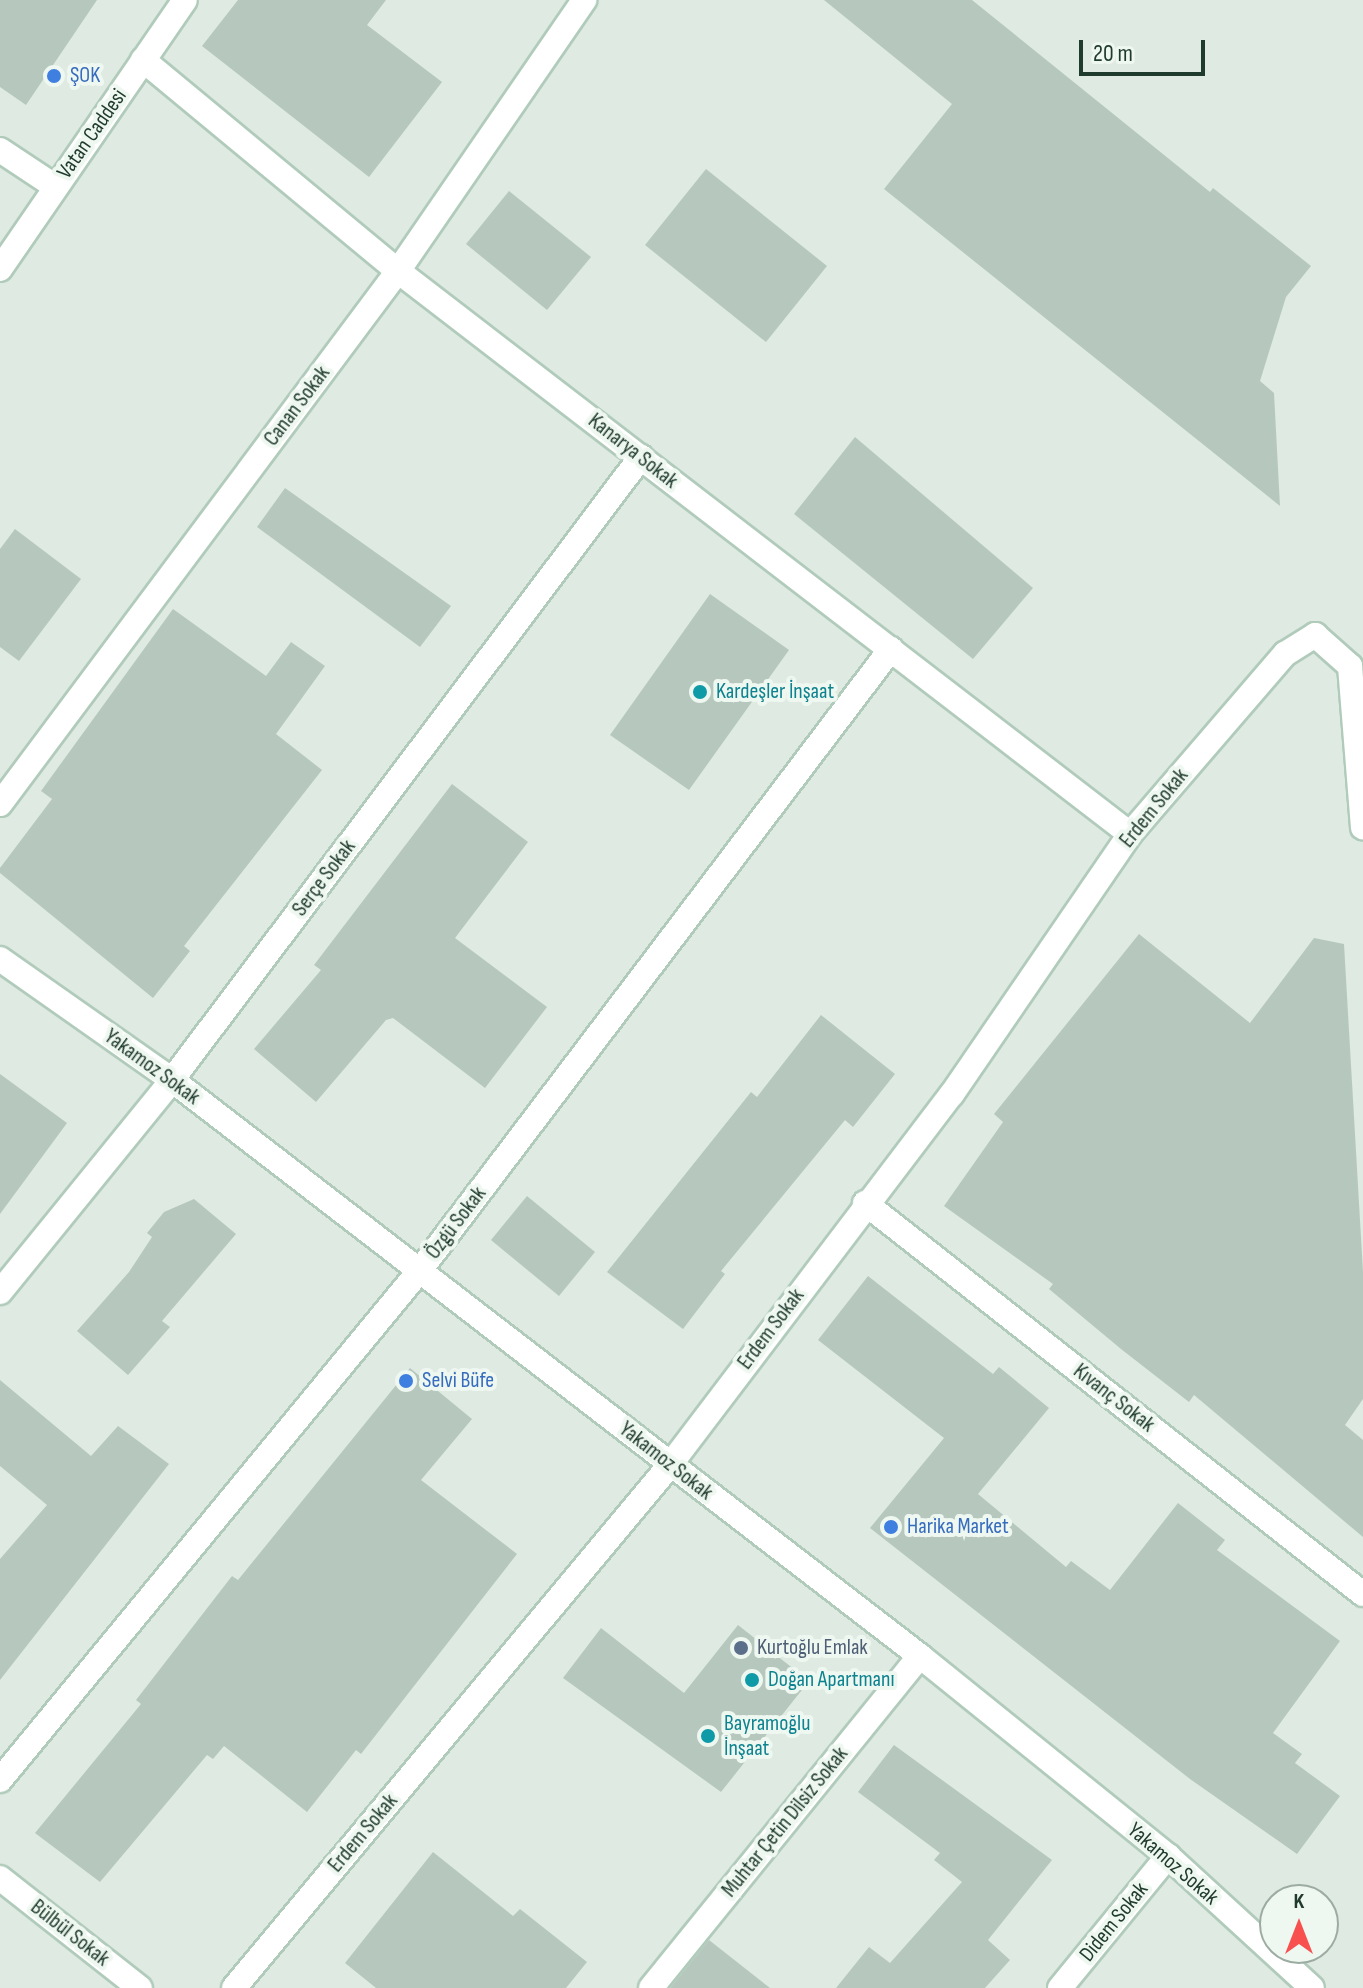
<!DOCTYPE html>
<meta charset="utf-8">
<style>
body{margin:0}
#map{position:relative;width:1363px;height:1988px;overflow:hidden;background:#deeae2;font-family:"Sofia Sans Condensed",sans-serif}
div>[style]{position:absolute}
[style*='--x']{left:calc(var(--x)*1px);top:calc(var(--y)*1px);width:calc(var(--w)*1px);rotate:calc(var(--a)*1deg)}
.building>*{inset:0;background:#b6c8bd}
.roads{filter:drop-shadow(2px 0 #b1cbbb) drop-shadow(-2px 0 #b1cbbb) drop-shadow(0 2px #b1cbbb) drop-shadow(0 -2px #b1cbbb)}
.street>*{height:24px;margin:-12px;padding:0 12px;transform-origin:12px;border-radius:12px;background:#fff}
.secondary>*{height:24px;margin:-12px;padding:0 12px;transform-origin:12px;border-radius:12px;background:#fff}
.dots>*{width:22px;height:22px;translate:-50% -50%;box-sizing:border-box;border:4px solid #eff7f1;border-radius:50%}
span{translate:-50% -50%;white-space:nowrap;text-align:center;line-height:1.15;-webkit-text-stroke:8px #eff7f1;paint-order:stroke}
.shop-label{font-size:22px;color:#366cbe}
.left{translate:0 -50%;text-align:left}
.street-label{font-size:22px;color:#1f3b2d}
.culture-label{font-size:22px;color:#0d838f}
.service-label{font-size:22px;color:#4e5e75}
.north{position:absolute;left:1259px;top:1884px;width:80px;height:80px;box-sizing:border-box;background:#eff7f1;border:2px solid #9caca3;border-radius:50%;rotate:0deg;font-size:22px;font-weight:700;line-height:32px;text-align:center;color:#1f3b2d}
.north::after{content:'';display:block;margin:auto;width:28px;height:36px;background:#f8504f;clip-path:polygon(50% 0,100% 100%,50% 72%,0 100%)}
.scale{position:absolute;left:1079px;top:40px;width:126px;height:36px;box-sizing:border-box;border:4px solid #1f3b2d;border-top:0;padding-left:10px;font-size:24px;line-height:28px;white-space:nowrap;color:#1f3b2d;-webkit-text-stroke:6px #eff7f1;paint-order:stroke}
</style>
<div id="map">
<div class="building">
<div style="clip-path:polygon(0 0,97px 0,26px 105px,0 87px)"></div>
<div style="clip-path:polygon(238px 0,386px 0,367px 25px,442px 82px,369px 177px,202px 46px)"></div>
<div style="clip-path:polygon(824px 0,972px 0,1210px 192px,1213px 188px,1311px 266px,1286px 297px,1260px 381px,1274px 393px,1280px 506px,884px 189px,952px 104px)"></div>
<div style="clip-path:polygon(706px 169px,827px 266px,766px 342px,645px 245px)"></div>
<div style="clip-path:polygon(509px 191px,591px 257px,547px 310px,466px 244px)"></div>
<div style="clip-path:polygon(855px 437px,1033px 588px,973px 659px,794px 514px)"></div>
<div style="clip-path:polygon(285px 488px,451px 606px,420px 647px,257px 527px)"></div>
<div style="clip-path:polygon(15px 529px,81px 579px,19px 661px,0 647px,0 549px)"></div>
<div style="clip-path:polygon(710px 594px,789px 650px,689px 790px,610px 735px)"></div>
<div style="clip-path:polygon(173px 609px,266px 676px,291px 642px,325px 666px,276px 734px,322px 770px,184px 946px,190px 951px,153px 998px,0 873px,0 868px,52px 799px,41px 791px)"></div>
<div style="clip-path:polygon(452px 784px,528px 842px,455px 938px,547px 1007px,485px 1088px,393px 1018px,386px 1020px,316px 1102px,254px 1049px,321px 970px,314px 965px)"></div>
<div style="clip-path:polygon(1139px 934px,1250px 1023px,1314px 938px,1344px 944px,1363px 1272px,1363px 1399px,1345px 1425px,1363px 1440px,1363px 1537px,1194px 1395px,1189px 1402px,1121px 1349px,1049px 1289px,1053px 1284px,944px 1206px,1003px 1122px,994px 1114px)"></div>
<div style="clip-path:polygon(821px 1015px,895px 1074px,853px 1127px,845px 1120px,721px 1271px,725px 1274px,683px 1329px,607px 1272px,751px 1092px,757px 1097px)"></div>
<div style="clip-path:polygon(0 1074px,67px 1123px,0 1214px)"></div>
<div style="clip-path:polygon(527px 1196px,595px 1252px,559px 1296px,491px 1240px)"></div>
<div style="clip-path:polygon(194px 1199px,236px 1234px,162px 1321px,170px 1327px,128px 1375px,77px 1331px,129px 1272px,152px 1237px,147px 1233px,164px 1212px)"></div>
<div style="clip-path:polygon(868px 1276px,993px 1374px,999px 1367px,1049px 1408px,978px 1494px,1066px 1567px,1071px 1561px,1110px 1590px,1178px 1503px,1225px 1540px,1217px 1550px,1340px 1641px,1273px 1733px,1302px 1754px,1295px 1763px,1340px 1796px,1297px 1854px,1190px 1779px,870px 1528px,944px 1438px,818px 1340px)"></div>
<div style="clip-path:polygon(410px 1368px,472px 1419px,421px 1480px,517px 1554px,361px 1754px,356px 1750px,307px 1812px,224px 1746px,213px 1759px,207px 1755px,100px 1882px,35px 1833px,141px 1704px,136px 1700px,232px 1576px,238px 1580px)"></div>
<div style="clip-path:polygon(0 1380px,91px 1456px,118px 1426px,169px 1464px,0 1680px,0 1559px,47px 1505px,0 1466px)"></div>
<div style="clip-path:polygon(738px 1625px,809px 1681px,721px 1792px,563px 1678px,601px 1628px,684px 1693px)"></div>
<div style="clip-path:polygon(894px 1745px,1052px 1860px,988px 1940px,1010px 1960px,985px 1988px,836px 1988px,869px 1947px,890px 1963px,962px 1882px,934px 1860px,940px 1853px,858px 1792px)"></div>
<div style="clip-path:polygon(433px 1852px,513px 1916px,520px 1909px,587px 1962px,566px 1988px,376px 1988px,345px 1963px)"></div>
<div style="clip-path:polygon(709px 1940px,770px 1988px,670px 1988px)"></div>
</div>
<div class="roads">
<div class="street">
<div style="--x:143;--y:60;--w:331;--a:39.6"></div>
<div style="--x:398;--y:271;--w:923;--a:37.56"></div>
<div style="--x:0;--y:150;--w:67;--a:33.5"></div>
<div style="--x:0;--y:804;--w:665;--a:-53.25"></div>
<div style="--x:398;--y:271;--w:329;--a:-55.5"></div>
<div style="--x:0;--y:959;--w:210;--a:35.1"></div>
<div style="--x:172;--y:1080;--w:944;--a:37.6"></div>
<div style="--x:920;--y:1656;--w:319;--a:38.9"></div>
<div style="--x:1168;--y:1856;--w:195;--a:42.5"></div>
<div style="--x:865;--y:1203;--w:633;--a:38.14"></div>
<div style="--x:0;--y:1292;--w:273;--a:-50.9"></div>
<div style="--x:172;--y:1080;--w:780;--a:-53.03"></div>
<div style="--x:0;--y:1780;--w:662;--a:-50.52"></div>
<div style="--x:421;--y:1269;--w:778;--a:-52.84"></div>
<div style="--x:0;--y:1878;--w:178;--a:38.2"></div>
<div style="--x:234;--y:1988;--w:681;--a:-50.18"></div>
<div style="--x:670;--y:1465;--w:466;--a:-52.8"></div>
<div style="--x:952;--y:1094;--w:315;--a:-55.6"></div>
<div style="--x:1130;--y:834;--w:238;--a:-49.3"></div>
<div style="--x:1285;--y:654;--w:36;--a:-32"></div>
<div style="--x:1315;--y:635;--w:47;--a:41.5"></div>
<div style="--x:1350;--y:666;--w:162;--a:85.4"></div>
<div style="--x:651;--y:1988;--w:427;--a:-51"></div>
<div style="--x:1060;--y:1988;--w:171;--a:-50.7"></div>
</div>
<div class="secondary">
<div style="--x:0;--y:269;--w:326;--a:-55.5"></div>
</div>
</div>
<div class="dots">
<div style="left:54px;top:76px;background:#3f7fe0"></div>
<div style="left:700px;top:692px;background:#0f9aa8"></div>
<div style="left:406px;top:1381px;background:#3f7fe0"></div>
<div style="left:891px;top:1527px;background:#3f7fe0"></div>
<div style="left:741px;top:1648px;background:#5c6f8a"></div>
<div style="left:752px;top:1680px;background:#0f9aa8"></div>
<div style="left:708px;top:1736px;background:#0f9aa8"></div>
</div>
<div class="shop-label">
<span class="left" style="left:70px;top:76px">ŞOK</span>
<span class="left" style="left:422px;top:1381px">Selvi Büfe</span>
<span class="left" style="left:907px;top:1527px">Harika Market</span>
</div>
<div class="street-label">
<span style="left:92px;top:134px;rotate:-55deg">Vatan Caddesi</span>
<span style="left:297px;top:406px;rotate:-53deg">Canan Sokak</span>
<span style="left:633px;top:451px;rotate:38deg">Kanarya Sokak</span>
<span style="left:1154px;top:808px;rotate:-51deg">Erdem Sokak</span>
<span style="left:324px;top:878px;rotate:-53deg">Serçe Sokak</span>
<span style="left:152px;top:1067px;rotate:36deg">Yakamoz Sokak</span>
<span style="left:456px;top:1223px;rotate:-53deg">Özgü Sokak</span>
<span style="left:771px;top:1329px;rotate:-53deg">Erdem Sokak</span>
<span style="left:1114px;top:1398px;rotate:38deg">Kıvanç Sokak</span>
<span style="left:666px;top:1461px;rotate:38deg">Yakamoz Sokak</span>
<span style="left:785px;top:1822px;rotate:-51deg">Muhtar Çetin Dilsiz Sokak</span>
<span style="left:363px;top:1833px;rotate:-50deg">Erdem Sokak</span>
<span style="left:1173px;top:1864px;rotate:41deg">Yakamoz Sokak</span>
<span style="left:1114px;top:1922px;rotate:-51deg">Didem Sokak</span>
<span style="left:70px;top:1933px;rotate:38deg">Bülbül Sokak</span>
</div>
<div class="culture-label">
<span class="left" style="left:716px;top:692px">Kardeşler İnşaat</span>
<span class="left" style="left:768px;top:1680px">Doğan Apartmanı</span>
<span class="left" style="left:724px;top:1736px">Bayramoğlu<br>İnşaat</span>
</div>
<div class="service-label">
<span class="left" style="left:757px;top:1648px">Kurtoğlu Emlak</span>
</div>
<div class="north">K</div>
<div class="scale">20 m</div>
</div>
